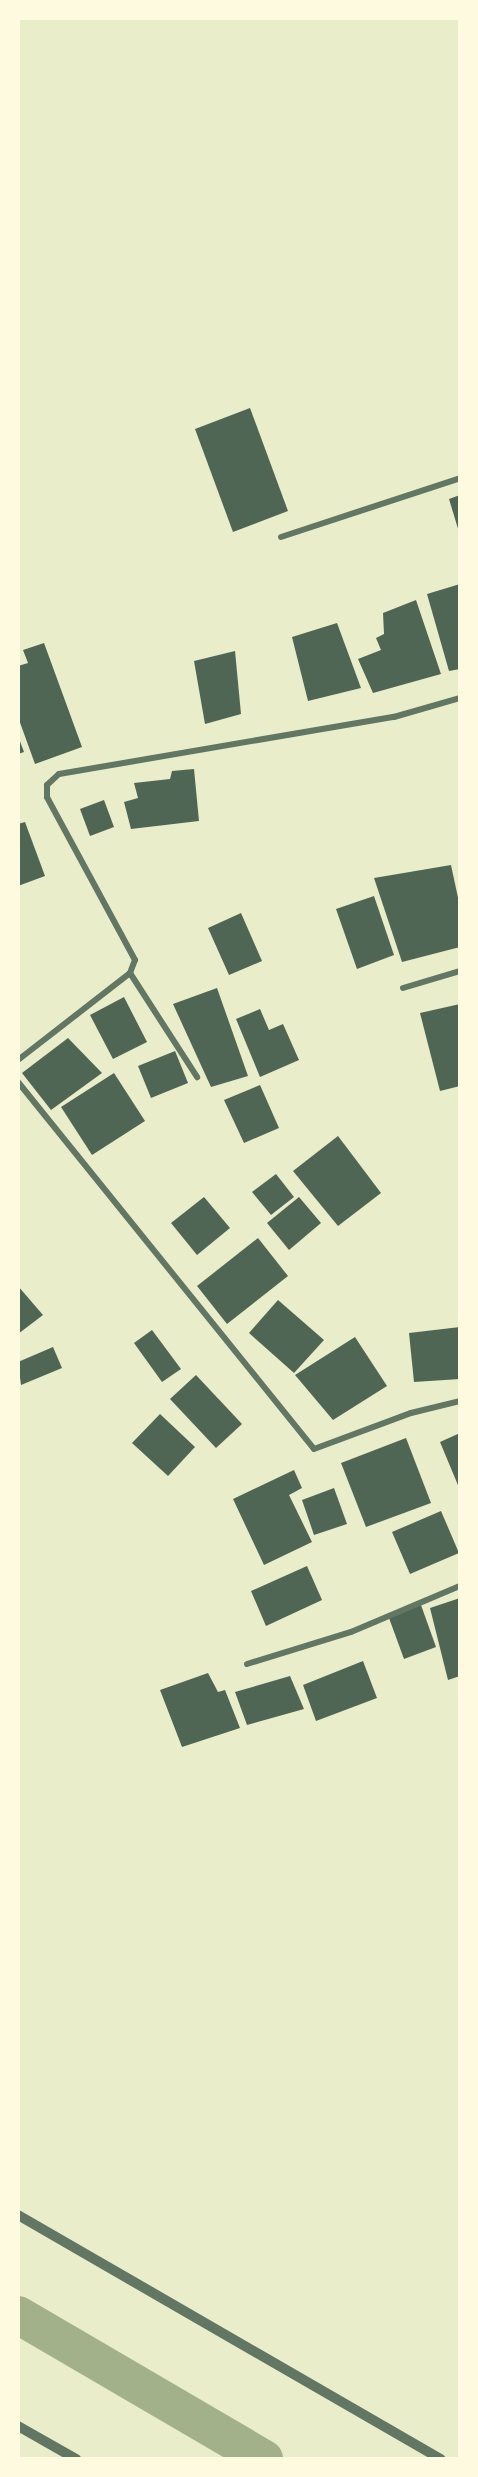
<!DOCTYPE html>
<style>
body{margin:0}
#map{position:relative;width:478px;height:2477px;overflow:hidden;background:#e9edc9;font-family:Poppins,sans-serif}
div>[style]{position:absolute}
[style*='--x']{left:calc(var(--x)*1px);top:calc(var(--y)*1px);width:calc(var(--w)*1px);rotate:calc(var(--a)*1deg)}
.canal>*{height:38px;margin:-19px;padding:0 19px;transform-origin:19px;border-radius:19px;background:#a3b18a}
.building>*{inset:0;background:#4f6655}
.minor>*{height:6px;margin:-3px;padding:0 3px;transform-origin:3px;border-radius:3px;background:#617663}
.tertiary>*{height:10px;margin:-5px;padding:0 5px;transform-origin:5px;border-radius:5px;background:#617663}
span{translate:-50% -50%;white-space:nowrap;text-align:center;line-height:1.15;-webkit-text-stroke:4.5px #fefae0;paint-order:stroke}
.frame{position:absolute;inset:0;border:20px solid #fefae0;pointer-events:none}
</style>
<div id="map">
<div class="canal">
<div style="--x:18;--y:2315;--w:285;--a:30.3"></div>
</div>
<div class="building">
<div style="clip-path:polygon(250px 408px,288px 511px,233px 532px,195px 429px)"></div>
<div style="clip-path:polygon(460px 495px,460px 532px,459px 532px,449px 499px)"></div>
<div style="clip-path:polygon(460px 584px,460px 669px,449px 671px,427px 594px)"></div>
<div style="clip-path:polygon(416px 600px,441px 674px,373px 693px,358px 659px,381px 650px,376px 638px,384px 634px,383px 613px)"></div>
<div style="clip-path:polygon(337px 623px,361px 688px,308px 701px,292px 637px)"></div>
<div style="clip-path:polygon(44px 643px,82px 747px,35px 764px,18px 717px,18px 666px,28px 663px,23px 650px)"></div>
<div style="clip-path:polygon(235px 651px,241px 714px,205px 724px,194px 661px)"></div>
<div style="clip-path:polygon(18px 736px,24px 752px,18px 754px)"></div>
<div style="clip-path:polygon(194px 769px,199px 821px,131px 829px,124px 802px,138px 798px,134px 783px,170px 779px,172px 771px)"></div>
<div style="clip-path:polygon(104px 800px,114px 827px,90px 836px,80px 809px)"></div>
<div style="clip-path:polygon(25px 822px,45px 876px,18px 886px,18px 824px)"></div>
<div style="clip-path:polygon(451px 865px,460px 907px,460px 947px,402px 962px,374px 878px)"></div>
<div style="clip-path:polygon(374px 896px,394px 955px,357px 969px,336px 909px)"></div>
<div style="clip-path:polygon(241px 913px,262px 961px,229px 975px,208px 928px)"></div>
<div style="clip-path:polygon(217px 988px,248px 1076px,211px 1087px,173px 1004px)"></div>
<div style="clip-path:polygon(124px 997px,147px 1042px,113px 1059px,90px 1015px)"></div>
<div style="clip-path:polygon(460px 1004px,460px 1086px,440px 1091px,420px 1013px)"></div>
<div style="clip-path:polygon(260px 1009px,269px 1030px,283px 1024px,299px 1060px,260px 1077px,236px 1019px)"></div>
<div style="clip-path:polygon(68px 1038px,102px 1073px,51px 1110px,22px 1073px)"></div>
<div style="clip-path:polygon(175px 1051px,188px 1083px,151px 1098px,138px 1066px)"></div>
<div style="clip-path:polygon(114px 1073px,145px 1121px,92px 1155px,61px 1107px)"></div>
<div style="clip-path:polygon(260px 1085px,279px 1128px,244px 1143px,224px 1100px)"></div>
<div style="clip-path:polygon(338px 1136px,381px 1193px,338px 1226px,293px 1171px)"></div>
<div style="clip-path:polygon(276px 1174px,294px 1197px,271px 1215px,252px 1192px)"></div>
<div style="clip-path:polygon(204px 1197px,230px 1228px,197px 1255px,171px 1223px)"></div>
<div style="clip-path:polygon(299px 1197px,321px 1223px,289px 1250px,267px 1223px)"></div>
<div style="clip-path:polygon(258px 1238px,288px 1276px,227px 1324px,197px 1286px)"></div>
<div style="clip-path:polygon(18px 1286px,43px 1315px,18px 1334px)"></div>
<div style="clip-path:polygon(278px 1300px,324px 1340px,294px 1373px,249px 1333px)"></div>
<div style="clip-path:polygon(460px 1327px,460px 1379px,414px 1382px,409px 1333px)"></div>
<div style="clip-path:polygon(152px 1330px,181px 1369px,162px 1382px,134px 1343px)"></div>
<div style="clip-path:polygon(355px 1337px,387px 1386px,333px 1420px,295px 1375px)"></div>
<div style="clip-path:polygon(53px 1347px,62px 1368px,21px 1385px,18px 1362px)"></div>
<div style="clip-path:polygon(196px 1375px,242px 1424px,216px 1448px,170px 1399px)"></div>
<div style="clip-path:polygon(160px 1414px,195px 1447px,168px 1476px,132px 1443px)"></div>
<div style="clip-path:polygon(460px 1433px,460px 1490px,440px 1442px)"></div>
<div style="clip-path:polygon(406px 1438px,431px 1503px,366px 1527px,341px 1463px)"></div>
<div style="clip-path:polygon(294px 1470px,302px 1488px,289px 1495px,312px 1542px,264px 1565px,233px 1499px)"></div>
<div style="clip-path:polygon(334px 1488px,347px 1524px,314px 1535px,302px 1500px)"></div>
<div style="clip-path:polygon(441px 1511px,459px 1553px,410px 1574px,392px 1532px)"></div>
<div style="clip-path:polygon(307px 1566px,322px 1600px,266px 1626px,251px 1591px)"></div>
<div style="clip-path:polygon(460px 1598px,460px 1676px,448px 1680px,430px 1608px)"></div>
<div style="clip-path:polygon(421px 1605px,436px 1647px,404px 1659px,389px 1618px)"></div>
<div style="clip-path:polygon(363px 1661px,377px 1698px,316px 1721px,303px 1685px)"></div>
<div style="clip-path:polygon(208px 1673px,218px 1692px,225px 1690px,240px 1728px,182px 1747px,160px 1690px)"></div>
<div style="clip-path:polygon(290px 1676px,304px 1709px,247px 1725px,235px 1692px)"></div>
</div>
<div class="minor">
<div style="--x:281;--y:537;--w:188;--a:-18.2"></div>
<div style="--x:130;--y:973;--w:124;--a:57.2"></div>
<div style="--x:403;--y:988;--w:59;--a:-16.6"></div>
<div style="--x:18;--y:1060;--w:142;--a:-37.8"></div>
<div style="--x:130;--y:973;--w:14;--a:-69"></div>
<div style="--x:135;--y:960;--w:185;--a:-118.4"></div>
<div style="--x:47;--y:797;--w:12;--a:-90"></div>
<div style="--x:47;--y:785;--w:16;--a:-43"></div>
<div style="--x:59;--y:774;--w:340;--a:-9.7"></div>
<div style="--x:394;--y:717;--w:69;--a:-16.1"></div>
<div style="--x:18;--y:1082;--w:471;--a:51.1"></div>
<div style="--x:314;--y:1449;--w:103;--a:-20.4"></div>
<div style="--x:411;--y:1413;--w:50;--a:-13.8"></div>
<div style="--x:247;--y:1664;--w:109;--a:-17.1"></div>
<div style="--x:351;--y:1632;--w:118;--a:-22.9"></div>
</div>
<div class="tertiary">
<div style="--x:18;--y:2215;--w:488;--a:30"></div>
<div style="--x:18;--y:2426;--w:67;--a:29.6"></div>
</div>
<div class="frame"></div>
</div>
